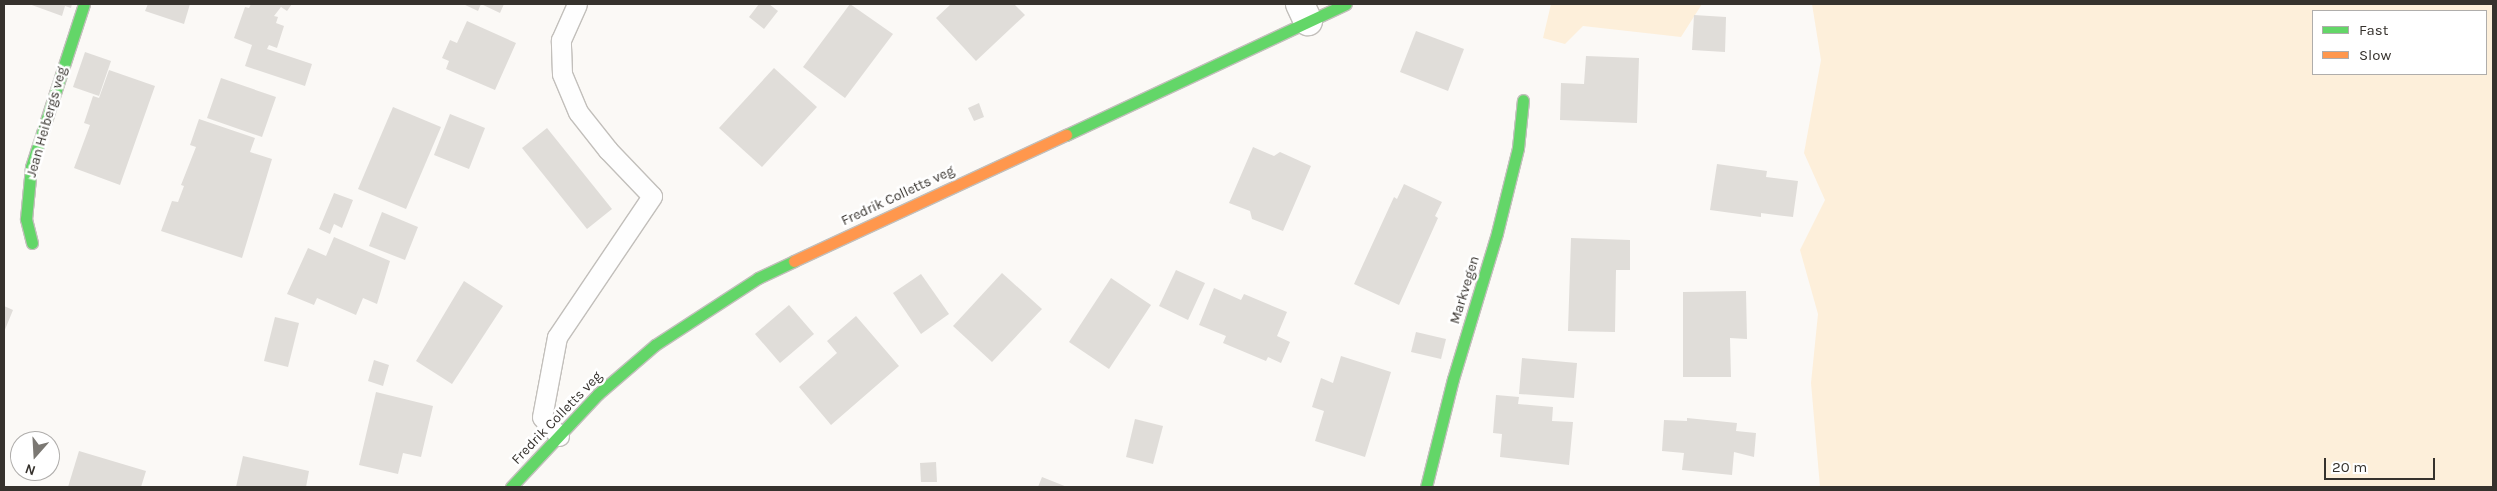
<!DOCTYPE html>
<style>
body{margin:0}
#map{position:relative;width:2497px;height:491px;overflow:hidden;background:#fbf9f6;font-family:Karla,sans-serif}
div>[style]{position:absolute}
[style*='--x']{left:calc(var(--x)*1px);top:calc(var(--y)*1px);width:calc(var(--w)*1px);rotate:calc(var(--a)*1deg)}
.green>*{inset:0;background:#fdefda}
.building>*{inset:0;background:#e0ddd9}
.roads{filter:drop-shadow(1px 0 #c2bfbb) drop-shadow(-1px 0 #c2bfbb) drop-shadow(0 1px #c2bfbb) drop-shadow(0 -1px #c2bfbb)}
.lane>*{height:19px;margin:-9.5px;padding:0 9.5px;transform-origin:9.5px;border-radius:9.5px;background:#fefefe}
.street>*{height:28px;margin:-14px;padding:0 14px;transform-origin:14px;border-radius:14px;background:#fefefe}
.fast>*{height:11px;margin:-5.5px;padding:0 5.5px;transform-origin:5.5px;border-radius:5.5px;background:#63d668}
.slow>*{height:11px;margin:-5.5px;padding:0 5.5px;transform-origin:5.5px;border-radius:5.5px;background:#ff974d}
span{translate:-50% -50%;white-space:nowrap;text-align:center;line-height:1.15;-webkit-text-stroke:5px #fff;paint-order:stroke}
.street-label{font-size:14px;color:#36322d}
.frame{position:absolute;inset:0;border:5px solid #36322d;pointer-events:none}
.legend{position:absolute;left:2312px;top:10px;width:175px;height:65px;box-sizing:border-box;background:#fff;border:1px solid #afadab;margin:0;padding:6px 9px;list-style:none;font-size:15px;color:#36322d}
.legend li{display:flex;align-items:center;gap:10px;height:25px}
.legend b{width:25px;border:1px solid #afadab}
.north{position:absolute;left:10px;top:431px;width:50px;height:50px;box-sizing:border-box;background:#fff;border:1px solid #afadab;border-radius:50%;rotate:199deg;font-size:14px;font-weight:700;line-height:20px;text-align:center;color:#36322d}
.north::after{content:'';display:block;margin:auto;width:18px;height:22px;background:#7b7873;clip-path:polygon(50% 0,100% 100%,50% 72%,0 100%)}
.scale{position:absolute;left:2324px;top:458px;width:111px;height:22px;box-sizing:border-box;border:2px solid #36322d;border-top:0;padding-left:6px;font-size:15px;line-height:18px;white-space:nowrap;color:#36322d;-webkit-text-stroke:4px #fff;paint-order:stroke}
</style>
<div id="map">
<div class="green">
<div style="clip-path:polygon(1551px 4px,1702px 4px,1681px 37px,1583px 26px,1565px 44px,1543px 38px)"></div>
<div style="clip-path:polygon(evenodd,1812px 4px,2493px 4px,2493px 487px,1820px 487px,1811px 383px,1818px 314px,1800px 250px,1825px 200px,1804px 153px,1821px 60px,1812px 4px,2313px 11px,2486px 11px,2486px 74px,2313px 74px,2313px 11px)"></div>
</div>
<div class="building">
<div style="clip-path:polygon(29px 4px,72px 4px,71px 8px,65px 6px,62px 16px)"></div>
<div style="clip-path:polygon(148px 4px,190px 4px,184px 24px,145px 11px)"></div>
<div style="clip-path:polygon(251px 4px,292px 4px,287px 11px,281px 7px,274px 16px,278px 17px,276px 23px,284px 26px,277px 48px,269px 45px,267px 49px,312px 64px,305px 86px,245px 66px,252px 45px,234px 38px,245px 7px,249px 8px)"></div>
<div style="clip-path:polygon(463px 4px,504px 4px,500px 13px,481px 4px,478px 11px)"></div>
<div style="clip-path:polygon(759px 4px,769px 4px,778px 11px,764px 29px,749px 17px)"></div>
<div style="clip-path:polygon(850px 4px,893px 34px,845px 98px,803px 67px)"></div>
<div style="clip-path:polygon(951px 4px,1014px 4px,1025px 15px,976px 61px,936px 18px)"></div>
<div style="clip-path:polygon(1694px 15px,1726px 17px,1725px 52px,1692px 50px)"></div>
<div style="clip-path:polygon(467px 21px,516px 43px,495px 90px,446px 69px,449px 61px,442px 58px,450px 40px,457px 43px)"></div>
<div style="clip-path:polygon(1416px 31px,1464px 49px,1448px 91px,1400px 72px)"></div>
<div style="clip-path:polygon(85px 52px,111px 61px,99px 96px,73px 87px)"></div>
<div style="clip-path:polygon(1586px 56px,1639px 58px,1637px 123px,1560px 120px,1561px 83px,1584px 84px)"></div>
<div style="clip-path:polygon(774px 68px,817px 107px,762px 167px,719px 128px)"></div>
<div style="clip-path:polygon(109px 70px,155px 86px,120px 185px,74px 168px,90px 125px,84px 123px,93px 96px,99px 98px)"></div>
<div style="clip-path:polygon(221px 78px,276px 97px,262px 137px,207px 118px)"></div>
<div style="clip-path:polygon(979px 103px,984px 117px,974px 121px,968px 108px)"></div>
<div style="clip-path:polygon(393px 107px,441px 127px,406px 209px,358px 189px)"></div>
<div style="clip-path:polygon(450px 114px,485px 128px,469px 169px,434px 155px)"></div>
<div style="clip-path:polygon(199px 119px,255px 138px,250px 152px,272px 159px,242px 258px,161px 231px,172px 201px,178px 202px,184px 186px,181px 185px,196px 147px,190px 145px)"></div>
<div style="clip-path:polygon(547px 128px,612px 209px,587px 229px,522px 148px)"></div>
<div style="clip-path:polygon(1253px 147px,1274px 156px,1280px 152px,1311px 166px,1283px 231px,1252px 219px,1250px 211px,1229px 203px)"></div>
<div style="clip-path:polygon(1717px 164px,1767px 171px,1766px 177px,1798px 181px,1793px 217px,1761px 213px,1761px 217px,1710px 210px)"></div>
<div style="clip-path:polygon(1404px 184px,1442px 202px,1435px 216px,1438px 218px,1399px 305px,1354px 284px,1394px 197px,1397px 199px)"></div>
<div style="clip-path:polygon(334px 193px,353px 200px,342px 228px,334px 224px,330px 234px,319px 229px)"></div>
<div style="clip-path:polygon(382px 212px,418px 227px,405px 260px,369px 246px)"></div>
<div style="clip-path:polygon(334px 237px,390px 261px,377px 304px,363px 298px,356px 315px,317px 298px,314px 305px,287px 294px,308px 248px,326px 256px)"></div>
<div style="clip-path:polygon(1571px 238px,1630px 240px,1630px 270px,1616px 270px,1615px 332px,1568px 331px)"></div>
<div style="clip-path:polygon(1176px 270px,1205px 283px,1188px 320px,1159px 306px)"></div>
<div style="clip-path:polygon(1002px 273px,1042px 309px,992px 362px,953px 326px)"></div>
<div style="clip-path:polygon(921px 274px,949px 314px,921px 334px,893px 293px)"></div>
<div style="clip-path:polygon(1111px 278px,1151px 305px,1109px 369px,1069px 342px)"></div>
<div style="clip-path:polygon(464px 281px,503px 306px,452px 384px,416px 361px)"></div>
<div style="clip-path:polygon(1214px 288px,1241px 300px,1244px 294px,1287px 312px,1277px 336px,1290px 342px,1281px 363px,1268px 357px,1266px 361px,1223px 343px,1226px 336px,1199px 325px)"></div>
<div style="clip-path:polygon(1746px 291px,1747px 339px,1730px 338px,1731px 377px,1683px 377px,1683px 292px)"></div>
<div style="clip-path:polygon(789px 305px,814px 334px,780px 363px,755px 334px)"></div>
<div style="clip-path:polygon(4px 306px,13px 310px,4px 332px)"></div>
<div style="clip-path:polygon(856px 316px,899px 366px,831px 425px,799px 387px,837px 353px,827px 341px)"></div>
<div style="clip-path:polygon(275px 317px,299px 323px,288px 367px,264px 361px)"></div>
<div style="clip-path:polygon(1416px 332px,1446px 339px,1441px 359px,1411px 352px)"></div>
<div style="clip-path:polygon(1341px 356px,1391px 372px,1365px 457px,1315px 441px,1324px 411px,1312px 407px,1321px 378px,1333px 383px)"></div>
<div style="clip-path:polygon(1522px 358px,1577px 363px,1574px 398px,1519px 394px)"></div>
<div style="clip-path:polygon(374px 360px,389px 365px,383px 386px,368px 381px)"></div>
<div style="clip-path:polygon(376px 392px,433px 406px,421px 457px,403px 453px,398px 474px,359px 465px)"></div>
<div style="clip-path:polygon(1496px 395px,1519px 397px,1518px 404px,1553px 407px,1552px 421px,1573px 422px,1569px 465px,1500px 457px,1502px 434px,1493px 433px)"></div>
<div style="clip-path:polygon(1687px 418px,1737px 423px,1736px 431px,1756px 433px,1754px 457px,1734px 452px,1732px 475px,1682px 470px,1684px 453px,1662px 451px,1664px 420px,1687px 421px)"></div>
<div style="clip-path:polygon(1135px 419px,1163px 426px,1153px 464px,1126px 457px)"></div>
<div style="clip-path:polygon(79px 451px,146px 471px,141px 487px,68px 487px)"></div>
<div style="clip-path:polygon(243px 456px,309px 471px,306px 487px,236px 487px)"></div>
<div style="clip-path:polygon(936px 462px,937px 482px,921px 482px,920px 463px)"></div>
<div style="clip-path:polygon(1042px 477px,1067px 487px,1038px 487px)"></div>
</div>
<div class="roads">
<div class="lane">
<div style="--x:559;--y:436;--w:25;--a:-132"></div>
<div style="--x:542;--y:417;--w:81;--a:-79.4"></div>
<div style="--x:557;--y:337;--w:170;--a:-56"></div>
<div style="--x:652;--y:196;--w:64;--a:-133.7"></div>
<div style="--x:608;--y:150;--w:48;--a:-128.3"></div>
<div style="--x:578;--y:112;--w:41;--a:-112.8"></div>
<div style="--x:562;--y:74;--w:34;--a:-92"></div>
<div style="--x:561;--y:40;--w:39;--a:-66"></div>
</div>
<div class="street">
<div style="--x:1300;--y:4;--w:19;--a:65"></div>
</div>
<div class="fast">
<div style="--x:1066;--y:135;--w:309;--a:-25.1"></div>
<div style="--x:32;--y:243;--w:25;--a:-104"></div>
<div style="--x:26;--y:219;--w:52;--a:-84.5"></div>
<div style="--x:31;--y:167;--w:171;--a:-72"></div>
<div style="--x:511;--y:487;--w:127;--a:-46.9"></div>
<div style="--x:598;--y:394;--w:75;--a:-40.7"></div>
<div style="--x:655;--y:345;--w:123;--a:-33"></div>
<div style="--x:758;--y:278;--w:40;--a:-25"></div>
<div style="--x:1426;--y:487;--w:111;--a:-76"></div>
<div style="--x:1453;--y:379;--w:152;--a:-73.2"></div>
<div style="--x:1497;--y:233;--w:88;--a:-76.1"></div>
<div style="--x:1518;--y:148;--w:48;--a:-84.1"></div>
</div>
<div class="slow">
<div style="--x:794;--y:261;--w:300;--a:-24.9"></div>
</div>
</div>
<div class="street-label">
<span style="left:47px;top:122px;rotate:-74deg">Jean Heibergs veg</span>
<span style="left:898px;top:196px;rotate:-25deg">Fredrik Colletts veg</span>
<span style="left:1465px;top:290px;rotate:-73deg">Markvegen</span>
<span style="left:557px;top:418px;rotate:-46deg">Fredrik Colletts veg</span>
</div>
<div class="frame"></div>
<ul class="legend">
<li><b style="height:6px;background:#63d668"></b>Fast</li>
<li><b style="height:6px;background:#ff974d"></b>Slow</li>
</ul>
<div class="north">N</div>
<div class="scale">20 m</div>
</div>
